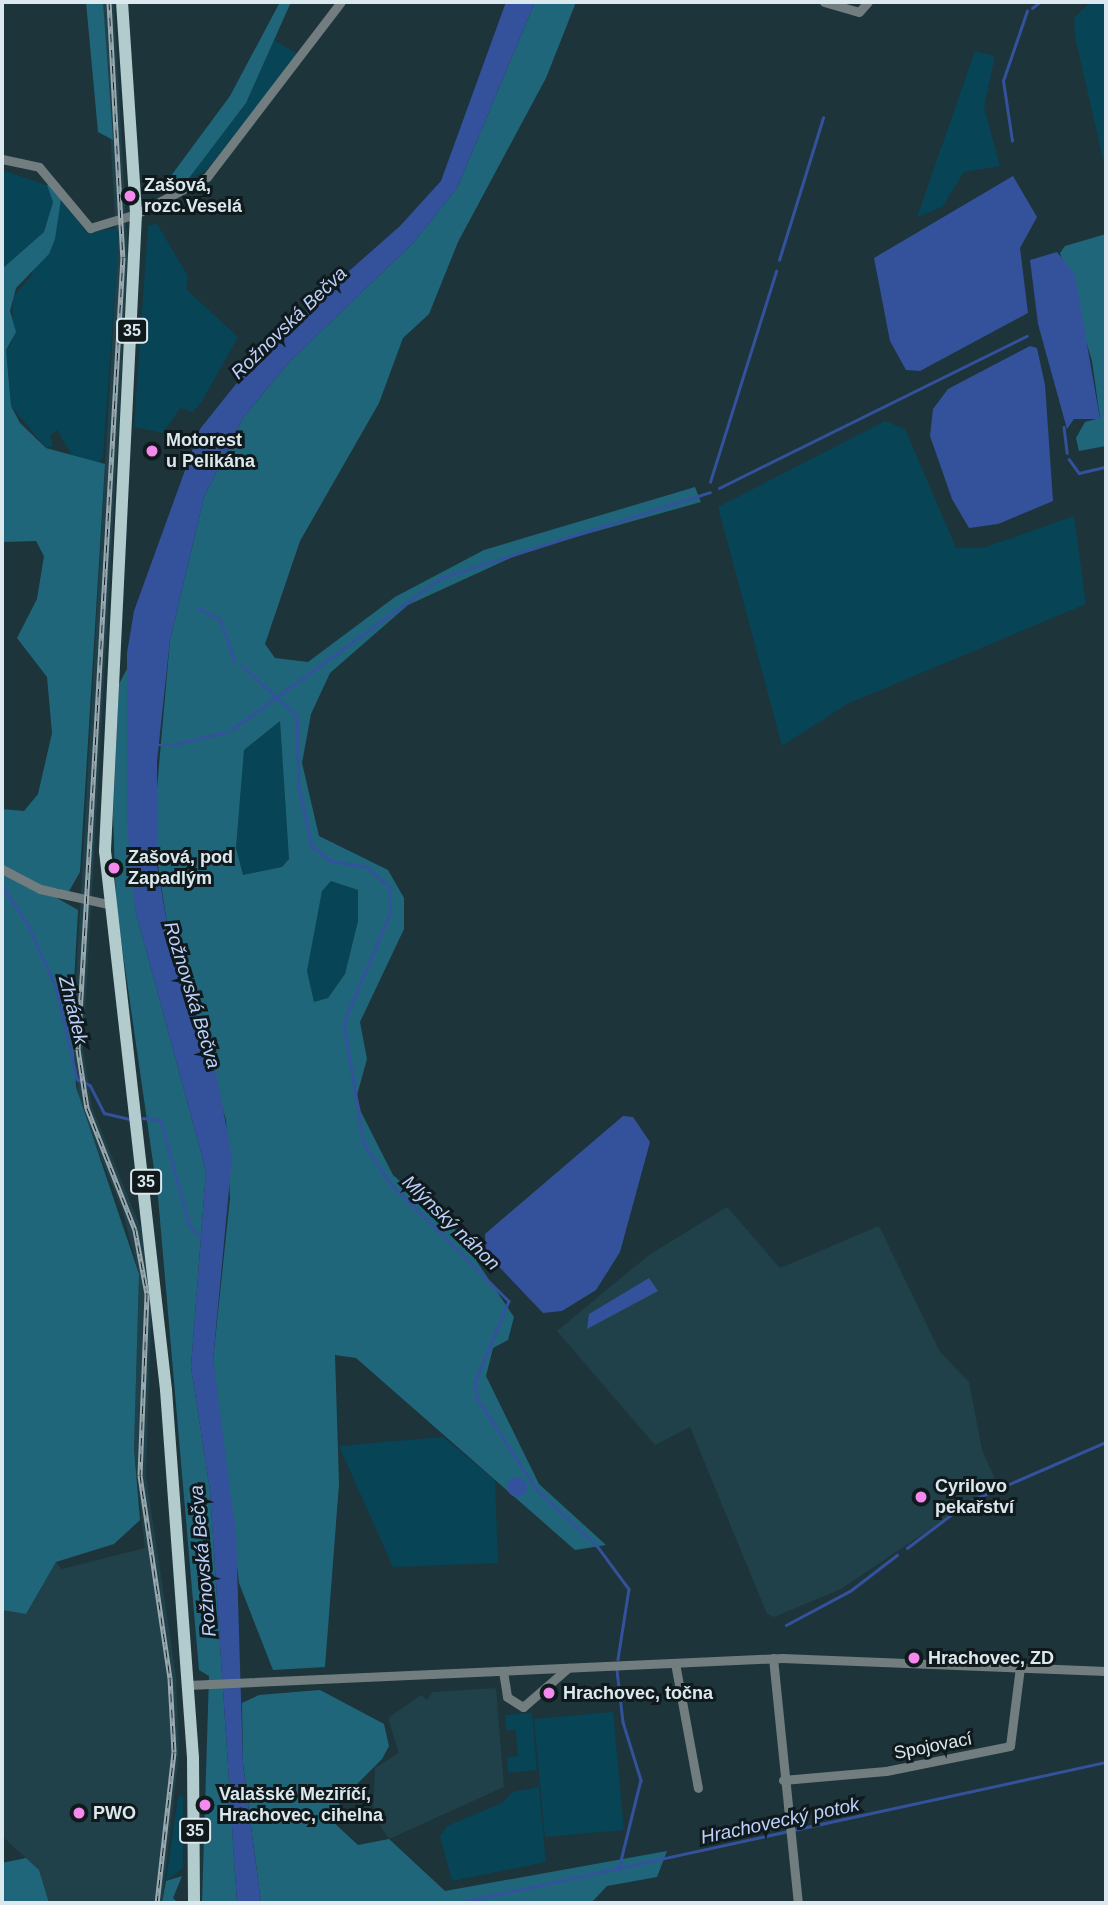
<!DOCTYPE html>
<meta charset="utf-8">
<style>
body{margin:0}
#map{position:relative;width:1108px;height:1905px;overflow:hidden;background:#1d343b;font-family:Helvetica,sans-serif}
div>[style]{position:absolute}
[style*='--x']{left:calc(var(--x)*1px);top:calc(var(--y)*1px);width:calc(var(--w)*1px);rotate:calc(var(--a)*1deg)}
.built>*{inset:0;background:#20404a}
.green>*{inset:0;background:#074455}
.forest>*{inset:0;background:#20667b}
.water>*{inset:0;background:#34529c}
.round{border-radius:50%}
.stream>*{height:2.5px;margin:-1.25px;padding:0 1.25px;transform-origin:1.25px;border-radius:1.25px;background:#34529c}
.minor>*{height:9px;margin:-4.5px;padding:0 4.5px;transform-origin:4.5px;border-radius:4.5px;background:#717d7e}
.major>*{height:12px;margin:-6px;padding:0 6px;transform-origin:6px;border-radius:6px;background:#b2cbcc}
.rail>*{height:5px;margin-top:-2.5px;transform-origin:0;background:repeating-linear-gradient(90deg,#101a1d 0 8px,#9aaab0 0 16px);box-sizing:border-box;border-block:2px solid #9aaab0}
.dots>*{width:19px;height:19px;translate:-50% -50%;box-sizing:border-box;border:4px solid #101a1d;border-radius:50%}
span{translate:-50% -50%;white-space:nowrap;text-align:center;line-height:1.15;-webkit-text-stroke:6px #101a1d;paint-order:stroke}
.shield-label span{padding:2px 5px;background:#101a1d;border:2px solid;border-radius:5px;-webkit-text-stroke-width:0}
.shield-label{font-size:16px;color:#dbe8ed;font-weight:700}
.poi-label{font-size:18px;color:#dbe8ed;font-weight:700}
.left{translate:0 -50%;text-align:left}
.street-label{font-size:18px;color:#dbe8ed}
.water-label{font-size:19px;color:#bdd1fb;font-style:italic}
.frame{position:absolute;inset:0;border:4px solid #dbe8ed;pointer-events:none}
</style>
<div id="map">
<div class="built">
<div style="clip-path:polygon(103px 2px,114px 2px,128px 258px,83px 1049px,92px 1107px,141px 1229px,152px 1293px,146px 1475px,176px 1677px,179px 1752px,162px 1903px,49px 1903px,39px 1870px,2px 1836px,2px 1610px,26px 1614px,56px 1562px,62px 1569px,145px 1548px,134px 1449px,139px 1273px,122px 1209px,81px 1109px,72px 1049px,117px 257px)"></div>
<div style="clip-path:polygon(727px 1207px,780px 1268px,879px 1226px,940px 1352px,969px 1382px,982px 1450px,997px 1484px,841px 1589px,774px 1617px,767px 1614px,690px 1427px,655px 1445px,557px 1331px,649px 1255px)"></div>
<div style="clip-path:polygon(496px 1688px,504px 1787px,389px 1839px,373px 1815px,375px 1768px,399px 1753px,388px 1718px,421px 1695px,427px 1700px,433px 1692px)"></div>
</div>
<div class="green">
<div style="clip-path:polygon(1090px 2px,1106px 2px,1106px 172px,1075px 37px,1074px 18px)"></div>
<div style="clip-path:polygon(274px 40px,298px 54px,207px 170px,186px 182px,246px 103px)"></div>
<div style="clip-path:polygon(975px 51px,995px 56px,984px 107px,1000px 166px,964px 172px,942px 207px,917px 217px)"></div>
<div style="clip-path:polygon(2px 170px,47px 185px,53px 201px,44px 232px,2px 269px)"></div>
<div style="clip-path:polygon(61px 199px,87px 233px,115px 228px,119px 234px,103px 457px,96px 466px,72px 455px,57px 430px,50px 436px,53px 446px,46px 448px,11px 406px,6px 350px,12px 342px,13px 297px,32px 275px)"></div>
<div style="clip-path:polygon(157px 224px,188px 276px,186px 289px,238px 337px,202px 401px,193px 412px,180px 408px,163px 433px,134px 427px,148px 225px)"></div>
<div style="clip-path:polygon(885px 421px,905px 429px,956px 548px,983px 548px,1074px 516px,1086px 604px,847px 704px,782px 746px,718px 507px)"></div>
<div style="clip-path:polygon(280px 721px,289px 859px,282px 867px,243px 875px,236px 848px,244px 750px)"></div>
<div style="clip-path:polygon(331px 881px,358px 890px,358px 921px,345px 974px,328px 998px,314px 1003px,307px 971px,322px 891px)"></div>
<div style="clip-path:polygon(443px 1437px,495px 1480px,498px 1563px,393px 1567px,339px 1446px)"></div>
<div style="clip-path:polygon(613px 1712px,624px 1830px,545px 1837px,534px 1719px)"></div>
<div style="clip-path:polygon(532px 1713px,537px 1770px,508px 1773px,507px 1757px,518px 1756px,516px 1730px,506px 1730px,505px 1715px)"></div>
<div style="clip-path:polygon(539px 1787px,546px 1862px,452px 1881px,440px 1836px,447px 1826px,502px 1803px,513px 1792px)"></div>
<div style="clip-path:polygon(183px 1795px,183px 1868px,166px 1881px,178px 1797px)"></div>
</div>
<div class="forest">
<div style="clip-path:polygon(86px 2px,103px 2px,113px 140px,98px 132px)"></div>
<div style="clip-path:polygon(280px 2px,291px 2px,246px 103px,186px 182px,159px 192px,230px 96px)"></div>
<div style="clip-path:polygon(evenodd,535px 2px,576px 2px,546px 78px,458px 242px,429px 314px,403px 338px,379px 403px,300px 541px,265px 644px,275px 658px,308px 662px,395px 597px,484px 550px,695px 487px,701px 502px,526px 551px,408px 605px,330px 673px,311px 714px,302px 763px,319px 836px,388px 870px,404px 898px,404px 929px,360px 1022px,367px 1059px,357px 1095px,361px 1112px,393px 1175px,455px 1229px,514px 1317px,508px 1340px,493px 1348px,486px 1376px,539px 1484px,606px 1545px,575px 1550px,356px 1358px,335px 1355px,339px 1484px,325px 1667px,273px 1670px,239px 1583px,213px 1360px,230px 1198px,226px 1120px,169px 935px,153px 834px,170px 640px,204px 497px,243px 418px,289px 362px,413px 243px,457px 188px,535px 2px,280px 721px,289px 859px,282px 867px,243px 875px,236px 848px,244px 750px,280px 721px,535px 2px,331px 881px,358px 890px,358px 921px,345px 974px,328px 998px,314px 1002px,307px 971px,322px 891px,331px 881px)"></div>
<div style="clip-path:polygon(54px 184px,61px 199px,55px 239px,49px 254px,16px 288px,10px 311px,16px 332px,6px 350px,11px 406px,20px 423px,46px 448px,105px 464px,80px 872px,68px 893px,57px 888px,57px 898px,78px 910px,72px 1019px,76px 1087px,139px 1274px,134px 1449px,140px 1520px,114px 1544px,56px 1562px,26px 1614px,2px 1610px,2px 809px,24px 811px,38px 794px,52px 733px,47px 677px,17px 638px,37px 599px,44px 556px,36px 541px,2px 542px,2px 269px,44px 232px,53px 202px,47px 185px)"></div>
<div style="clip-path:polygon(1106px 234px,1106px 446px,1079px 451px,1076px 438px,1085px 422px,1100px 418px,1092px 361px,1060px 253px,1065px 246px)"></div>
<div style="clip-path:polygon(127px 669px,135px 909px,206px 1171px,191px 1367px,210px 1491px,237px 1903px,202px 1903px,209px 1676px,199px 1670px,158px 1197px,116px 905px,113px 815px,119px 684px)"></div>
<div style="clip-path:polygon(320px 1690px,384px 1724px,389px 1746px,382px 1759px,341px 1800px,332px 1821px,358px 1845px,389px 1839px,445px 1891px,667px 1851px,657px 1877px,607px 1886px,591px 1903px,261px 1903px,243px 1764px,242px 1703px,259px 1695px)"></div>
<div style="clip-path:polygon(26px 1858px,39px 1870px,49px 1903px,2px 1903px,2px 1863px)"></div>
<div style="clip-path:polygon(182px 1876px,173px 1898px,178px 1903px,162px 1903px,166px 1881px)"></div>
</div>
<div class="water">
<div style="clip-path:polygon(506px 2px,535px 2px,457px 188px,413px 243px,289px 362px,243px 418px,204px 497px,170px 640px,157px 761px,157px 865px,169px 935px,217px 1077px,232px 1157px,213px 1360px,236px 1533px,243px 1765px,261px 1903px,237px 1903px,210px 1491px,191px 1367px,206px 1171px,135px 909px,127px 824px,127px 653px,134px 611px,200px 429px,272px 339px,400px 226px,441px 181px)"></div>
<div style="clip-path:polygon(1013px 176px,1037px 217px,1020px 248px,1028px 313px,920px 371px,906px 370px,890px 341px,874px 258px)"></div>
<div style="clip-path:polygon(1057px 252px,1075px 275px,1100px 419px,1074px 419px,1067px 429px,1038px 324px,1030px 260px)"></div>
<div style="clip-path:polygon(1030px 346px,1037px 348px,1045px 385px,1053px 501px,998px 524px,969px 528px,952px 499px,930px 436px,933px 409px,948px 389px)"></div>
<div style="clip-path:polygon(623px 1116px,633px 1117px,650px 1142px,620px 1252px,596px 1290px,562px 1311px,543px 1313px,486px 1253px,485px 1234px)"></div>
<div style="clip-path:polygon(649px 1278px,658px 1291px,587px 1329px,589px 1314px)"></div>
<div class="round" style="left:507px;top:1477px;width:20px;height:20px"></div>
</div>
<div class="stream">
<div style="--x:1032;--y:8;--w:10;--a:-37"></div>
<div style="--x:1012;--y:141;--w:61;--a:-98.5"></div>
<div style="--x:1003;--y:81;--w:74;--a:-71.1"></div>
<div style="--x:779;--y:260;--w:149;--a:-72.8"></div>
<div style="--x:1064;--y:427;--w:26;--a:83"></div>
<div style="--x:1069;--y:459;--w:17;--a:54"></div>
<div style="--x:1079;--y:473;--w:28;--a:-13"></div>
<div style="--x:710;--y:482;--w:221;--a:-72.6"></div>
<div style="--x:719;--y:488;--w:343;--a:-26.3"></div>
<div style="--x:197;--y:607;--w:26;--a:28"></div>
<div style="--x:220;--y:619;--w:45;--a:70.3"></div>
<div style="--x:242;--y:665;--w:75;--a:42.8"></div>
<div style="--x:297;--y:716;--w:71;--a:88.4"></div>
<div style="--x:299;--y:787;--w:60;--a:77.6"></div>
<div style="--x:312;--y:846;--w:24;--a:38"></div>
<div style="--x:331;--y:861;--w:36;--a:9"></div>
<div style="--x:367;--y:867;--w:30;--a:41"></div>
<div style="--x:390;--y:887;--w:25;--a:88"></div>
<div style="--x:391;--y:912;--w:121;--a:112.9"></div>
<div style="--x:344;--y:1023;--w:123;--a:80.6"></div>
<div style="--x:364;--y:1144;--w:48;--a:56"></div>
<div style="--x:391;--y:1184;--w:166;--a:44.8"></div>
<div style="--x:509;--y:1301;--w:89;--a:112.5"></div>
<div style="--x:475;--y:1383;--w:15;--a:82"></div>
<div style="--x:477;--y:1398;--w:110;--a:56.9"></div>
<div style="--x:537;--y:1490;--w:83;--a:43.1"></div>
<div style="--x:598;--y:1547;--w:52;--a:53.6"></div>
<div style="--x:629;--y:1589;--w:71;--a:98.9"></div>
<div style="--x:231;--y:730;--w:259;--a:-35.9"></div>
<div style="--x:441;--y:578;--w:282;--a:-17.7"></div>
<div style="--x:158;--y:745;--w:10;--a:0"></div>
<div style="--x:172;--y:745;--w:56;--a:-13.5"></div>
<div style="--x:2;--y:886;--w:46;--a:55.6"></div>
<div style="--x:28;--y:924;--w:72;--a:66.3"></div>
<div style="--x:57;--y:990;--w:91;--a:77.3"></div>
<div style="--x:77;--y:1079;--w:14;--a:25"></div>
<div style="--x:90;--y:1085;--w:31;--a:63"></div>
<div style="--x:104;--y:1113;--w:27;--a:13"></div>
<div style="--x:143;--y:1118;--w:18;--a:6"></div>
<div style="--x:161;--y:1120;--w:108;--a:74.9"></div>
<div style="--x:189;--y:1224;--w:21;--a:49"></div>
<div style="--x:907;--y:1548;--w:76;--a:-37"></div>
<div style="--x:968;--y:1502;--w:150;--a:-23.5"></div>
<div style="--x:786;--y:1625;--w:72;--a:-28"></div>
<div style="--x:850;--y:1591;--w:59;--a:-37.5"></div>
<div style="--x:617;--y:1670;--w:52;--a:83.4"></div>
<div style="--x:623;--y:1722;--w:61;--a:72.8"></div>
<div style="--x:641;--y:1780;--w:92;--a:103.9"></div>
<div style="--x:458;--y:1903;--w:663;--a:-12.28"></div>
</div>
<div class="minor">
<div style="--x:824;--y:2;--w:36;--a:16"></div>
<div style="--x:859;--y:12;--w:13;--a:-48"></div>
<div style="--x:2;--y:159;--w:38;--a:12"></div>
<div style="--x:39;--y:167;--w:80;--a:50.1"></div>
<div style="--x:90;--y:228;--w:48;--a:-16.9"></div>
<div style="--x:136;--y:214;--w:80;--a:-27.5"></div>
<div style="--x:207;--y:177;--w:220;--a:-52.6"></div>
<div style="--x:2;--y:869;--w:43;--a:27.8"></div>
<div style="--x:40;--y:889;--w:70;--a:12.4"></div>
<div style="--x:773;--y:1658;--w:246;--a:84.2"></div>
<div style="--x:675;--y:1663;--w:127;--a:79.6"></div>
<div style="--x:503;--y:1671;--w:26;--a:81"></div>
<div style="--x:507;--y:1697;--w:19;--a:32"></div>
<div style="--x:523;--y:1707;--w:60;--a:-40.9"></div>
<div style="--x:188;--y:1685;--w:595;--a:-2.6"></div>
<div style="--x:782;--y:1658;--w:324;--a:2.3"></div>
<div style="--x:783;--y:1780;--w:103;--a:-5"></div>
<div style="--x:886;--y:1771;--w:126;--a:-11.4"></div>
<div style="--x:1010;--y:1746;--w:80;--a:-82.8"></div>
</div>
<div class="major">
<div style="--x:122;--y:2;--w:212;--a:86.2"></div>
<div style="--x:136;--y:214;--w:638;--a:92.79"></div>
<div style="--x:105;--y:851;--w:542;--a:83.54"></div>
<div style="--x:166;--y:1390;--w:369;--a:85.8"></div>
<div style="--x:193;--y:1758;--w:145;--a:89.6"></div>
</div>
<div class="rail">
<div style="--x:109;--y:2;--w:255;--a:86.9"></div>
<div style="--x:123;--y:257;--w:793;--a:93.25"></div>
<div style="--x:78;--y:1049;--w:60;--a:81.3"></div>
<div style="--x:87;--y:1108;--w:131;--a:68.5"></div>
<div style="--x:135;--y:1230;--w:65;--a:79.4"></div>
<div style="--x:147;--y:1294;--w:181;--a:92.2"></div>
<div style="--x:140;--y:1475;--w:205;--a:81.6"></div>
<div style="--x:170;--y:1678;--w:74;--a:86.9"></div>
<div style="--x:174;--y:1752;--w:152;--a:96.4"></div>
</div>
<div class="dots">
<div style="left:130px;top:196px;background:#f689ee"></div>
<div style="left:152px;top:451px;background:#f689ee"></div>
<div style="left:114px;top:868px;background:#f689ee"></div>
<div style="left:921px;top:1497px;background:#f689ee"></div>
<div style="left:914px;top:1658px;background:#f689ee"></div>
<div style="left:549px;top:1693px;background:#f689ee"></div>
<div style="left:205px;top:1805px;background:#f689ee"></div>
<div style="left:79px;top:1813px;background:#f689ee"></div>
</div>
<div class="shield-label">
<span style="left:132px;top:331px">35</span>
<span style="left:146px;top:1182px">35</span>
<span style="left:195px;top:1831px">35</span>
</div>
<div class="poi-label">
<span class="left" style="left:144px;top:196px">Zašová,<br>rozc.Veselá</span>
<span class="left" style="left:166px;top:451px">Motorest<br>u Pelikána</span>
<span class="left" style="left:128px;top:868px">Zašová, pod<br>Zapadlým</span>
<span class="left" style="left:935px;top:1497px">Cyrilovo<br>pekařství</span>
<span class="left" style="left:928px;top:1658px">Hrachovec, ZD</span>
<span class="left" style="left:563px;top:1693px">Hrachovec, točna</span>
<span class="left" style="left:219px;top:1805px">Valašské Meziříčí,<br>Hrachovec, cihelna</span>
<span class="left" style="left:93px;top:1813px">PWO</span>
</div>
<div class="street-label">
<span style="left:933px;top:1746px;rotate:-11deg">Spojovací</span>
</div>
<div class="water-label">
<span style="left:289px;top:323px;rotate:-44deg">Rožnovská Bečva</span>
<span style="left:192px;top:995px;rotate:73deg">Rožnovská Bečva</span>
<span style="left:73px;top:1010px;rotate:76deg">Zhrádek</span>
<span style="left:451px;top:1223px;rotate:44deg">Mlýnský náhon</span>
<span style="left:203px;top:1561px;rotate:-95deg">Rožnovská Bečva</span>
<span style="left:780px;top:1821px;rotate:-12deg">Hrachovecký potok</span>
</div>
<div class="frame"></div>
</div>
